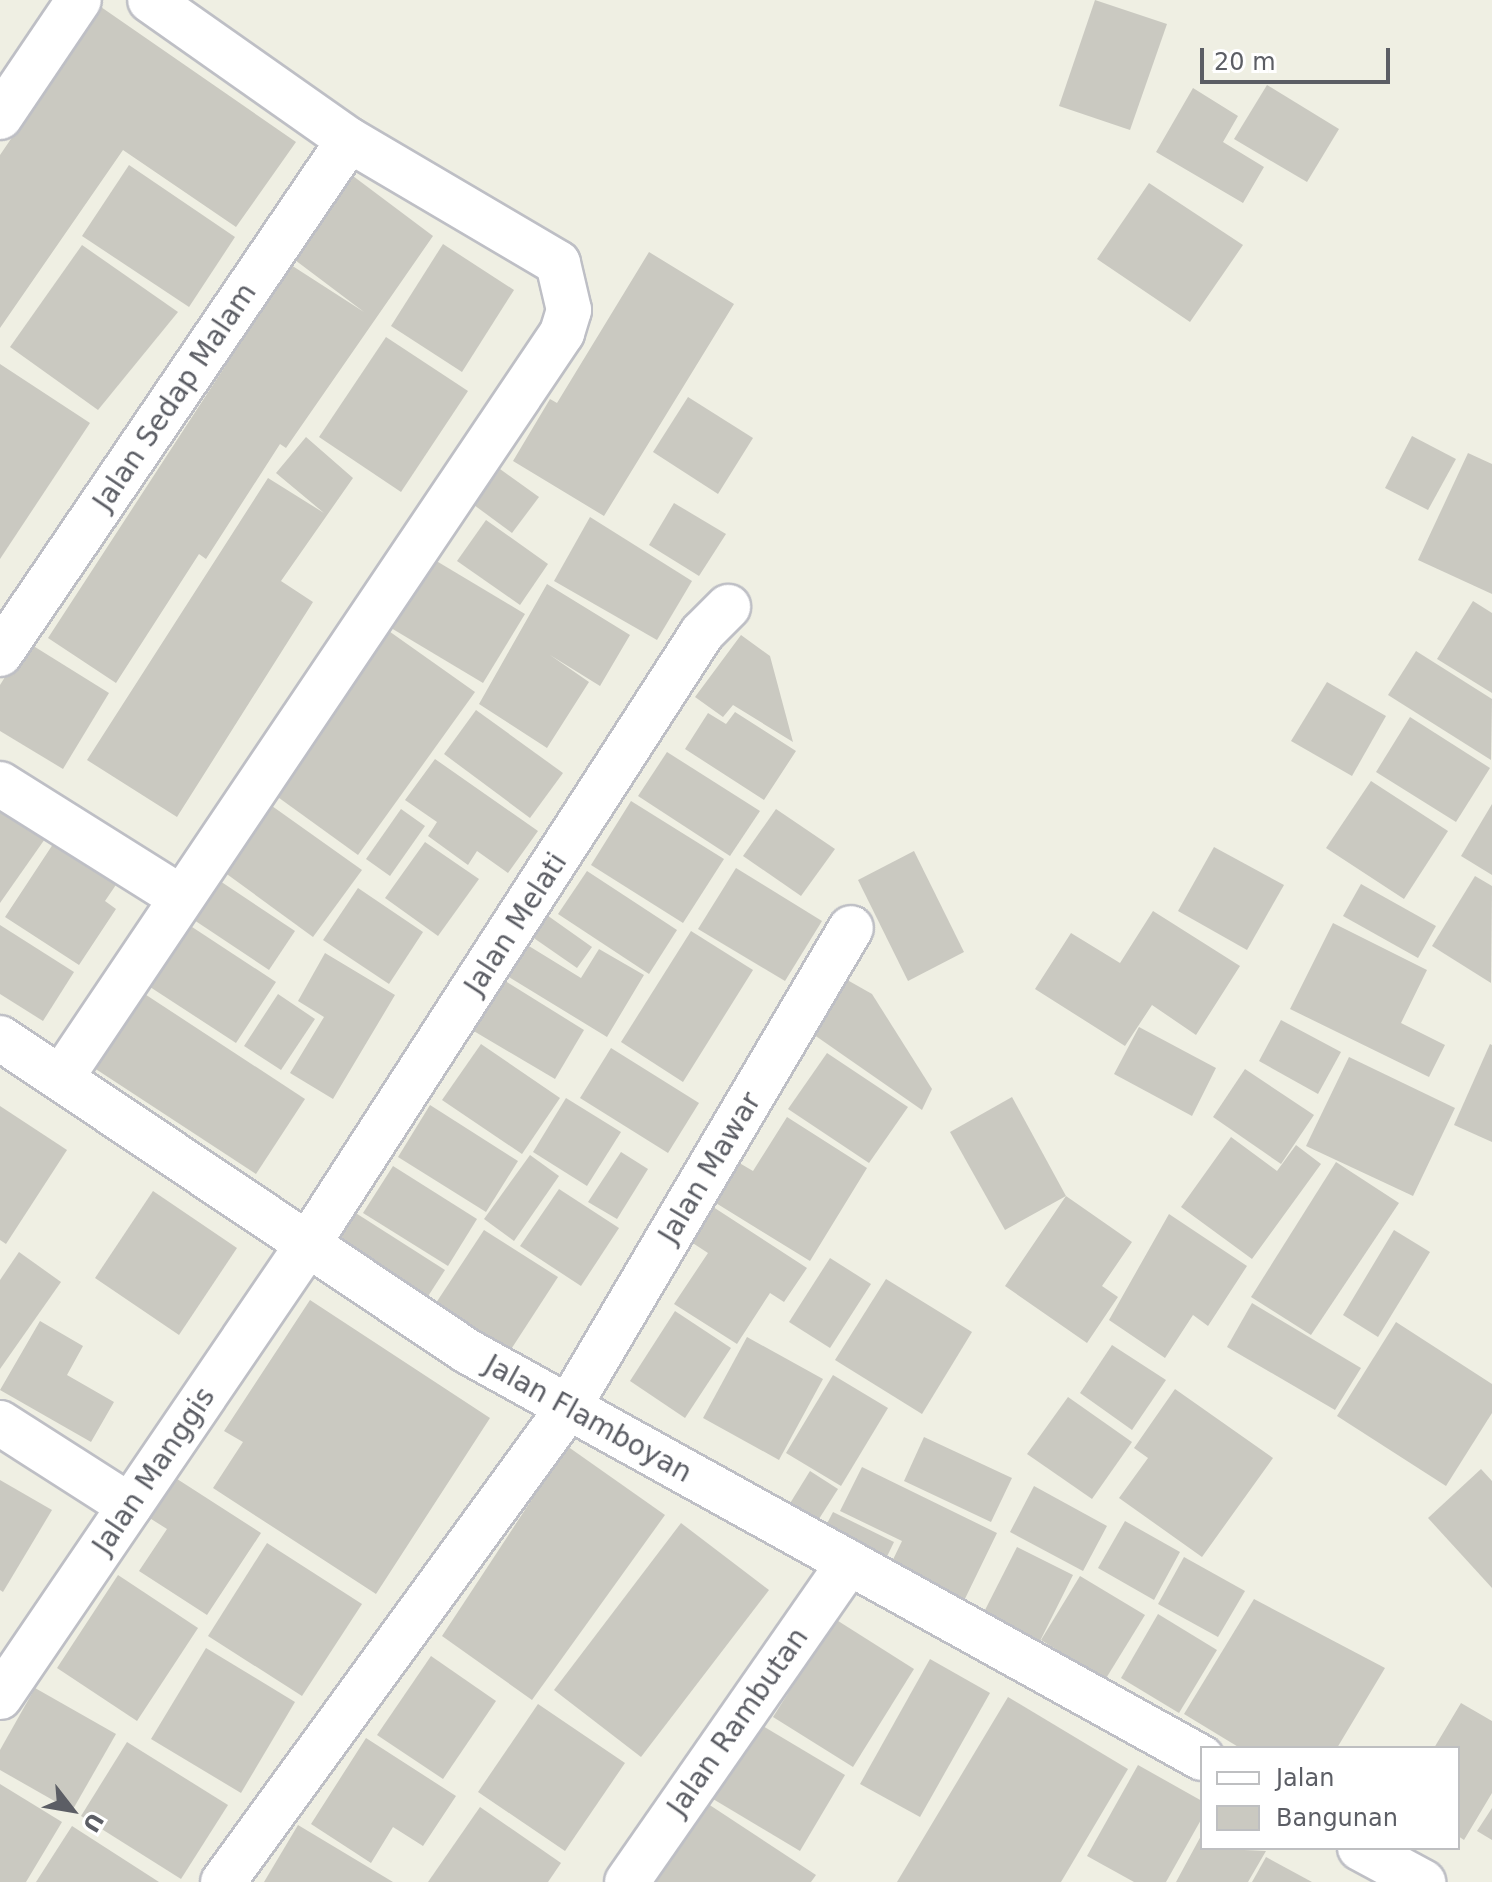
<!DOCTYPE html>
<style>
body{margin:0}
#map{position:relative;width:1492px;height:1882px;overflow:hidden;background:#efefe3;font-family:"DejaVu Sans",sans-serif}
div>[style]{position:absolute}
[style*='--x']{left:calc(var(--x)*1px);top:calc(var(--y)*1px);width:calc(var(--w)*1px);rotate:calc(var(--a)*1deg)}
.building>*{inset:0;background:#cac9c1}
.roads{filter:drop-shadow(2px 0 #bebfc5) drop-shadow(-2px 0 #bebfc5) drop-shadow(0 2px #bebfc5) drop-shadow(0 -2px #bebfc5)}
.minor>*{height:44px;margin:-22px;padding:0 22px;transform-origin:22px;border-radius:22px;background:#fff}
span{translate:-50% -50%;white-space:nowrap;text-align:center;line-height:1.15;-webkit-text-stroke:6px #fff;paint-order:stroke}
.street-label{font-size:28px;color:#5c5e65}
.legend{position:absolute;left:1200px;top:1746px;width:260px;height:104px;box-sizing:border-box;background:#fff;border:2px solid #bebfc1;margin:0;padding:10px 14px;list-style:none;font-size:24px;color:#5c5e65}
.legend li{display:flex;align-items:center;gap:16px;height:40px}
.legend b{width:40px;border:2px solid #bebfc1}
.north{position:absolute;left:32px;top:1770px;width:80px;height:80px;-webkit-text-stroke:6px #fff;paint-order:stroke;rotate:121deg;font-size:22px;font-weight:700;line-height:32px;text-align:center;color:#5c5e65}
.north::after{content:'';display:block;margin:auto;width:28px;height:36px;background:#5c5e65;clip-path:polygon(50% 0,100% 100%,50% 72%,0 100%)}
.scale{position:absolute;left:1200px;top:48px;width:190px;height:36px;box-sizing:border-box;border:4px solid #5c5e65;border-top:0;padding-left:10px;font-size:24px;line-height:28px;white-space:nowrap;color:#5c5e65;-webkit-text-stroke:6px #fff;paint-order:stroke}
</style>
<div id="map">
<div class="building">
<div style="clip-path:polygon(1095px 0,1167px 24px,1130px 130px,1059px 106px)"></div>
<div style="clip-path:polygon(101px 7px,296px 142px,236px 227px,123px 150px,0 328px,0 155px)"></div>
<div style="clip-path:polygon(1267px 85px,1339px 129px,1307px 182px,1234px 139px)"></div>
<div style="clip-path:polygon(1193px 88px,1238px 116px,1223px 142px,1264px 167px,1243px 203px,1156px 152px)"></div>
<div style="clip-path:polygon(129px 165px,235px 237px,189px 307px,82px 236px)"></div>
<div style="clip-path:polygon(353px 176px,433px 236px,286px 448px,280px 444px,206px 559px,199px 554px,116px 683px,48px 638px,291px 265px,364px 312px,291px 257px)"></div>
<div style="clip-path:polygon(1149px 183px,1243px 245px,1190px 322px,1097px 259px)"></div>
<div style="clip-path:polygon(443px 244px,514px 290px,462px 372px,391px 326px)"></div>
<div style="clip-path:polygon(82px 245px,178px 312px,98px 410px,10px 347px)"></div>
<div style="clip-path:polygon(649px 252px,734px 304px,604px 516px,513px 461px,550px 399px,557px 403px)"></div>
<div style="clip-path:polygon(386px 337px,468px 391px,401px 492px,319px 437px)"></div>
<div style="clip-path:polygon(0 364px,90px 423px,0 559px)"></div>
<div style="clip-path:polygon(688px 397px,753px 438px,718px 494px,653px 452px)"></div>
<div style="clip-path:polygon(1412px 436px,1456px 459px,1428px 510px,1385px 488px)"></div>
<div style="clip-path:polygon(306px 437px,353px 478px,281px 581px,313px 602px,177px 817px,87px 760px,268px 478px,324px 513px,276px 473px)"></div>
<div style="clip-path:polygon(1468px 453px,1492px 464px,1492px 594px,1418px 560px)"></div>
<div style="clip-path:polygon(500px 469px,539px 497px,512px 533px,474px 505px)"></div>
<div style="clip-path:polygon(674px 503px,726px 534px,699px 576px,649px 545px)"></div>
<div style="clip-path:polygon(590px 517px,692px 581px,657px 640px,554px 581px)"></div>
<div style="clip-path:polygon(486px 520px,548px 564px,520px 605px,457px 561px)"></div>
<div style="clip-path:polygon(418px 550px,525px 614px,483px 683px,376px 619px)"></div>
<div style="clip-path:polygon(547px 584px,630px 635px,600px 686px,550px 655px,589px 682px,547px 748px,479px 704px)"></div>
<div style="clip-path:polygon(1473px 601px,1492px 613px,1492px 693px,1437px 659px)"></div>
<div style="clip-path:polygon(386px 629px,475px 692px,358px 855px,275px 795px)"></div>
<div style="clip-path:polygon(741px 635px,770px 656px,793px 742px,733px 705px,723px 717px,695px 697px)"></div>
<div style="clip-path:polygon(27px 642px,109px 693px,63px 769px,0 731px,0 685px)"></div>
<div style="clip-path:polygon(1416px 651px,1492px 699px,1491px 760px,1388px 695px)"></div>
<div style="clip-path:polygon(1327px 682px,1386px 716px,1352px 776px,1291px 741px)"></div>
<div style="clip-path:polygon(476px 710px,563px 773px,530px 818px,444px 754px)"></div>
<div style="clip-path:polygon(735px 712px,796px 751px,764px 800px,685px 749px,708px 713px,726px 724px)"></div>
<div style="clip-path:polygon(1410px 717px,1490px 768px,1456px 822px,1376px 772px)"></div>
<div style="clip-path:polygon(667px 752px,760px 811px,730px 856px,638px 796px)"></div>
<div style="clip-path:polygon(435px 759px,538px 831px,508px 873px,477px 851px,468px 865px,428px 836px,437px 822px,405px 800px)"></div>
<div style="clip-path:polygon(1371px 781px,1448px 831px,1404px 899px,1326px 848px)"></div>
<div style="clip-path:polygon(631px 801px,724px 859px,683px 923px,591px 865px)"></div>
<div style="clip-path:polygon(0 803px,47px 836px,0 903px)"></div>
<div style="clip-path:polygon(1492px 804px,1492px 875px,1461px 856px)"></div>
<div style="clip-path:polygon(272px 806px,362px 870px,313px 937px,224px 872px)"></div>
<div style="clip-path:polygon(401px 809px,425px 826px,390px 876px,366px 859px)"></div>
<div style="clip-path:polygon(776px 809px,835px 849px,801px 896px,743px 856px)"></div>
<div style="clip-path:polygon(59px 835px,122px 876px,105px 901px,116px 909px,79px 965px,5px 917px)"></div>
<div style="clip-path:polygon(425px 842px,479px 879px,438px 936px,385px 898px)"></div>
<div style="clip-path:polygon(1214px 847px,1284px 885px,1247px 950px,1178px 911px)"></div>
<div style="clip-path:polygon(914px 851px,964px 952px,908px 981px,858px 880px)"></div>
<div style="clip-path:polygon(736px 868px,822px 921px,785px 981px,698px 929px)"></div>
<div style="clip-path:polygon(587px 871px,677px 930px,649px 974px,558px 914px)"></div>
<div style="clip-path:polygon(1475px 876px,1492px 886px,1491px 983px,1432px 946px)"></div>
<div style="clip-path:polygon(214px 877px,295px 931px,269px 970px,188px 916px)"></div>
<div style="clip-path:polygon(1361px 884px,1436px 926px,1418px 958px,1343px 916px)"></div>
<div style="clip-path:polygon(358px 888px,423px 932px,389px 984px,323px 940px)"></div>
<div style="clip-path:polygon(1153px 911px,1240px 966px,1196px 1035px,1152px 1005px,1125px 1046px,1035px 989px,1071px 933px,1120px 963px)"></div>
<div style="clip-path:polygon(544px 913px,592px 947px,577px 968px,528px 934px)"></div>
<div style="clip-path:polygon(186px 923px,276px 982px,236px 1043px,147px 985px)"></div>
<div style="clip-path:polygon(1333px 923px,1427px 970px,1401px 1023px,1445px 1045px,1429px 1077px,1290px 1009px)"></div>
<div style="clip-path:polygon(0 925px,74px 972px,43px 1021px,0 994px)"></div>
<div style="clip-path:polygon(691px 931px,753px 970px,683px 1082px,621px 1042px)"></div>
<div style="clip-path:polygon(524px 943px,581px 978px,599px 949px,644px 975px,607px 1037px,504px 974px)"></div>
<div style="clip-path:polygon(325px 953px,395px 995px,333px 1099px,290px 1073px,324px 1017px,298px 1001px)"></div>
<div style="clip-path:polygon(842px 977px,872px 994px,932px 1089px,922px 1110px,810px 1032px)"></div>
<div style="clip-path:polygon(502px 979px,584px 1030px,555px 1079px,472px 1030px)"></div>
<div style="clip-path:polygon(134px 987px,305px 1099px,256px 1174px,85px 1062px)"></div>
<div style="clip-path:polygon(278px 994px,315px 1019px,281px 1070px,244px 1046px)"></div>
<div style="clip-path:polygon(1281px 1020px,1341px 1052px,1318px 1094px,1259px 1061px)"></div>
<div style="clip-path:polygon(1139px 1027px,1216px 1068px,1192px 1116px,1114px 1074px)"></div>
<div style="clip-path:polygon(481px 1044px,560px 1098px,522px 1154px,442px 1100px)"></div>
<div style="clip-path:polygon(1490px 1044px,1492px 1045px,1492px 1142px,1454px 1125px)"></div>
<div style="clip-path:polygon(611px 1048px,699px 1103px,668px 1153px,580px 1098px)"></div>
<div style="clip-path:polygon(827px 1053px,908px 1107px,869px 1163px,788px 1109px)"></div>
<div style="clip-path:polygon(1349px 1057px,1455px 1108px,1413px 1196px,1306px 1146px)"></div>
<div style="clip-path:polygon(1245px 1069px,1314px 1115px,1281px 1164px,1213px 1117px)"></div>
<div style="clip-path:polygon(1012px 1097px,1066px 1196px,1005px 1230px,950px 1132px)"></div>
<div style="clip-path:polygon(566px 1098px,621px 1132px,587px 1186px,533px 1152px)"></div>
<div style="clip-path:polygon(430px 1105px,518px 1161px,486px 1212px,398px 1157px)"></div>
<div style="clip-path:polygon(0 1106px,67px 1150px,6px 1244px,0 1240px)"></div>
<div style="clip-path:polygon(787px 1117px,867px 1168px,810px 1261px,711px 1200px,736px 1161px,753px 1171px)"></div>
<div style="clip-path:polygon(1231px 1137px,1277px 1171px,1296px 1145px,1321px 1164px,1252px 1259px,1181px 1207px)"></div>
<div style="clip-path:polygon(621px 1152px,648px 1169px,617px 1219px,588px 1202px)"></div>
<div style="clip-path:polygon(530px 1155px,559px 1176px,514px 1241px,484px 1219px)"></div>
<div style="clip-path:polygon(1336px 1162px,1399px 1203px,1311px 1335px,1251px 1297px)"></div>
<div style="clip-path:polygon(393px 1166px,477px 1219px,448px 1266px,363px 1213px)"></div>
<div style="clip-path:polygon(559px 1189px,619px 1228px,581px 1286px,520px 1246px)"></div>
<div style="clip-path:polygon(153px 1191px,237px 1248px,179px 1335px,95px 1278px)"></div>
<div style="clip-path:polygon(1066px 1196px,1132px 1242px,1102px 1286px,1118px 1297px,1087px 1343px,1005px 1286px)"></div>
<div style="clip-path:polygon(707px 1203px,807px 1268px,784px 1302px,770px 1293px,737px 1344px,674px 1304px,708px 1253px,685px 1238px)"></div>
<div style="clip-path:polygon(351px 1210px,445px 1270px,423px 1304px,329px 1243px)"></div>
<div style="clip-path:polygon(1169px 1214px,1247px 1266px,1208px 1326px,1193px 1315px,1165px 1358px,1109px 1320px)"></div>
<div style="clip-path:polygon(484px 1230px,558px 1277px,508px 1354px,434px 1306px)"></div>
<div style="clip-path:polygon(1394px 1230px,1430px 1252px,1378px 1337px,1343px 1315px)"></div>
<div style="clip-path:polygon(19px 1252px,61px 1282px,0 1369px,0 1280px)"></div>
<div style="clip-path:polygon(830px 1258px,871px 1284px,830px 1348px,789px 1322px)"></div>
<div style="clip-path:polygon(886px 1279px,972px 1332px,922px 1414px,835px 1360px)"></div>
<div style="clip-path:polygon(310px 1300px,490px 1418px,376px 1594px,213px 1488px,243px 1442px,224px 1431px)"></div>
<div style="clip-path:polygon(1252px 1303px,1361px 1368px,1335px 1410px,1227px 1347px)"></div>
<div style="clip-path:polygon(675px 1311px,731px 1348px,685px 1418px,630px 1381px)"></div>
<div style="clip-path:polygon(40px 1321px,83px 1346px,67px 1375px,114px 1402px,91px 1442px,0 1390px)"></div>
<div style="clip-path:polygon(1396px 1322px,1492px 1384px,1492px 1413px,1446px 1486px,1337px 1416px)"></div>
<div style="clip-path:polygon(747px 1337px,823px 1379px,779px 1460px,703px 1418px)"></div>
<div style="clip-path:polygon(1112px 1345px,1166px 1380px,1132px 1430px,1080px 1393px)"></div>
<div style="clip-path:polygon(833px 1375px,888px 1408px,841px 1486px,786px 1453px)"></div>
<div style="clip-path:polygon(1175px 1389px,1273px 1458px,1202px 1557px,1119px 1498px,1148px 1458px,1134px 1448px)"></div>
<div style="clip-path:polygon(1068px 1397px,1132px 1442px,1092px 1499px,1027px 1454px)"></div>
<div style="clip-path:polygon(924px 1437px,1012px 1478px,991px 1522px,904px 1481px)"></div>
<div style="clip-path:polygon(567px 1446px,665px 1515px,532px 1700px,442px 1636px)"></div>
<div style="clip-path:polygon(862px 1467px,997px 1533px,959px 1611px,886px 1574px,902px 1541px,840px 1511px)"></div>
<div style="clip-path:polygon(1481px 1469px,1492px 1481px,1492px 1588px,1428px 1518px)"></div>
<div style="clip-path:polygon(810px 1471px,838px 1489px,812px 1530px,784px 1513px)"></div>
<div style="clip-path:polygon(174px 1477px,261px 1533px,207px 1615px,139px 1571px,167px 1529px,148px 1517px)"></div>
<div style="clip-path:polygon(0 1480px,52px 1510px,3px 1592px,0 1590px)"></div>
<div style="clip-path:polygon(1034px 1486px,1107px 1526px,1083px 1571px,1010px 1532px)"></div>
<div style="clip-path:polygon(833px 1512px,894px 1542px,880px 1571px,818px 1541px)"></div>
<div style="clip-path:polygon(1125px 1521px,1180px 1552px,1154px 1600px,1098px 1568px)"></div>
<div style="clip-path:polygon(681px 1523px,769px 1590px,641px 1757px,554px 1690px)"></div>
<div style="clip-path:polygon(267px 1543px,362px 1604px,302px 1696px,208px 1636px)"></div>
<div style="clip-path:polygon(1017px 1547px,1073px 1575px,1040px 1641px,984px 1612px)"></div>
<div style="clip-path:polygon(1184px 1557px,1245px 1591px,1218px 1637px,1158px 1604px)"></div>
<div style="clip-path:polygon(118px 1575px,198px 1628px,137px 1721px,57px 1668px)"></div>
<div style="clip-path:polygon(1080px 1576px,1145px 1615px,1105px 1680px,1041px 1640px)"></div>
<div style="clip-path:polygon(1254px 1599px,1385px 1668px,1337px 1748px,1240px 1748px,1184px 1714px)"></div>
<div style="clip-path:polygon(1158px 1614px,1217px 1650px,1179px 1713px,1121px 1678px)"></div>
<div style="clip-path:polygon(835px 1619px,914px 1669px,853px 1767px,773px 1717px)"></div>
<div style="clip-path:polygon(206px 1648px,295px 1702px,241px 1793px,151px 1739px)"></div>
<div style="clip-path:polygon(431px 1656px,496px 1701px,443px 1779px,377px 1735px)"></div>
<div style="clip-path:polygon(930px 1659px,990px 1693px,920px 1817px,860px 1784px)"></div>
<div style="clip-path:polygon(35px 1688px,116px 1734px,72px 1811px,0 1770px,0 1750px)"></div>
<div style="clip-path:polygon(1008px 1697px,1128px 1769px,1061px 1882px,897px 1882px)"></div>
<div style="clip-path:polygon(1461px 1703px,1492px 1721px,1492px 1793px,1464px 1840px,1458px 1836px,1458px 1748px,1434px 1748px)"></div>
<div style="clip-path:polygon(538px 1704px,625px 1763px,565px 1851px,478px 1792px)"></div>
<div style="clip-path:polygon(758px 1723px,845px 1775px,800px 1851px,713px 1799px)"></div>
<div style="clip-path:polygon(366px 1738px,456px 1796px,423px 1846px,393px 1827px,371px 1863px,311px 1824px)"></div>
<div style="clip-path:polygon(127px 1742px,228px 1805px,181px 1879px,81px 1816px)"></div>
<div style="clip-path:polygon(1138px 1765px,1202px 1801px,1202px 1818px,1166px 1882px,1134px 1882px,1087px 1856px)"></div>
<div style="clip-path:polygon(0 1784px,62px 1822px,26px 1882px,0 1882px)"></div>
<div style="clip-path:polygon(696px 1796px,816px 1875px,811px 1882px,640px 1882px)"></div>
<div style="clip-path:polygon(480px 1807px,561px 1863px,548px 1882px,428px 1882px)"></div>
<div style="clip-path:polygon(1492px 1808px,1492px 1840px,1477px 1831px)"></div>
<div style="clip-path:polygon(298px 1825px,393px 1882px,264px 1882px)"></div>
<div style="clip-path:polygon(72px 1826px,159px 1882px,36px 1882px)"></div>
<div style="clip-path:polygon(1202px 1834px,1202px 1848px,1266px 1851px,1248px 1882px,1176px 1882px)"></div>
<div style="clip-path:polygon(1266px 1857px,1312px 1882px,1252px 1882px)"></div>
</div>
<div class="roads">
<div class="minor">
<div style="--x:0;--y:117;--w:141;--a:-56"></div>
<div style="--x:0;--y:654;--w:621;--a:-55.82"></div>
<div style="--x:0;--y:784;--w:213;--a:32.1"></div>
<div style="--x:0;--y:1038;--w:562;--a:33.83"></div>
<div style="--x:467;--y:1351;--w:840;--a:28.98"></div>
<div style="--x:61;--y:1078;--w:898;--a:-56.08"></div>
<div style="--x:562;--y:333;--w:24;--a:-73"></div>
<div style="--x:569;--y:310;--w:48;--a:-103.2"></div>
<div style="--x:558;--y:263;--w:243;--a:-149.5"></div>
<div style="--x:349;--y:140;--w:243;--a:-144.9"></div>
<div style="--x:0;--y:1423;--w:154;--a:32.6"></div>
<div style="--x:0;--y:1697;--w:548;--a:-55.79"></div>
<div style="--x:308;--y:1244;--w:727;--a:-57.18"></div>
<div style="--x:702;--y:633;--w:37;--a:-45"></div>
<div style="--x:1360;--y:1848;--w:72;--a:28.4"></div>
<div style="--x:223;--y:1882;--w:586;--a:-53.95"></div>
<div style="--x:568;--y:1408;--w:557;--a:-59.48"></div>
<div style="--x:627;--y:1882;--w:389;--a:-55.2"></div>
</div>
</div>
<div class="street-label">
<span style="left:175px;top:397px;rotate:-56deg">Jalan Sedap Malam</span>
<span style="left:516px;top:924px;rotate:-57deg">Jalan Melati</span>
<span style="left:710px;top:1168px;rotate:-59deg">Jalan Mawar</span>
<span style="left:588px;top:1419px;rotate:29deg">Jalan Flamboyan</span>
<span style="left:154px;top:1471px;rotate:-56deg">Jalan Manggis</span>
<span style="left:738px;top:1722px;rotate:-55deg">Jalan Rambutan</span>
</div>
<ul class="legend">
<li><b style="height:10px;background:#fff"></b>Jalan</li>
<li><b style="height:22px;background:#cac9c1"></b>Bangunan</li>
</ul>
<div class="north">U</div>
<div class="scale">20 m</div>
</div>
